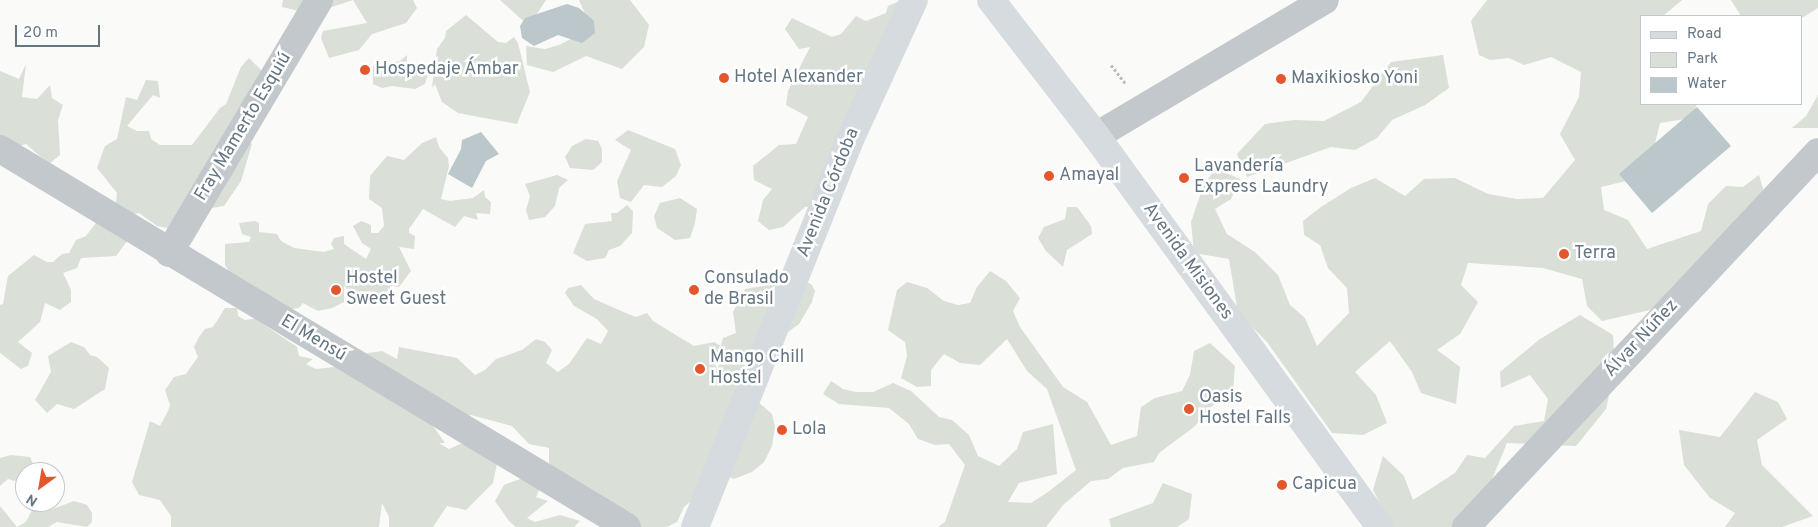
<!DOCTYPE html>
<meta charset="utf-8">
<style>
body{margin:0}
#map{position:relative;width:1818px;height:527px;overflow:hidden;background:#fafaf8;font-family:Overpass,sans-serif}
div>[style]{position:absolute}
[style*='--x']{left:calc(var(--x)*1px);top:calc(var(--y)*1px);width:calc(var(--w)*1px);rotate:calc(var(--a)*1deg)}
.green>*{inset:0;background:#dadfd7}
.water>*{inset:0;background:#bbc7cb}
.path>*{height:3px;margin-top:-1.5px;transform-origin:0;background:repeating-linear-gradient(90deg,#bbbfc2 0 2.5px,transparent 0 5px)}
.minor>*{height:28px;margin:-14px;padding:0 14px;transform-origin:14px;border-radius:14px;background:#c3c8cc}
.major>*{height:28px;margin:-14px;padding:0 14px;transform-origin:14px;border-radius:14px;background:#d6dbdf}
.dots>*{width:14px;height:14px;translate:-50% -50%;box-sizing:border-box;border:2px solid #fff;border-radius:50%}
span{translate:-50% -50%;white-space:nowrap;text-align:center;line-height:1.15;-webkit-text-stroke:5px #fff;paint-order:stroke}
.poi-label{font-size:18px;color:#657683}
.left{translate:0 -50%;text-align:left}
.street-label{font-size:18px;color:#657683}
.legend{position:absolute;left:1640px;top:15px;width:162px;height:90px;box-sizing:border-box;background:#fff;border:1px solid #c1c8cd;margin:0;padding:6px 9px;list-style:none;font-size:15px;color:#657683}
.legend li{display:flex;align-items:center;gap:10px;height:25px}
.legend b{width:25px;border:1px solid #c1c8cd}
.north{position:absolute;left:15px;top:462px;width:50px;height:50px;box-sizing:border-box;background:#fff;border:1px solid #c1c8cd;border-radius:50%;rotate:212deg;font-size:14px;font-weight:700;line-height:20px;text-align:center;color:#657683}
.north::after{content:'';display:block;margin:auto;width:18px;height:22px;background:#e4572e;clip-path:polygon(50% 0,100% 100%,50% 72%,0 100%)}
.scale{position:absolute;left:15px;top:25px;width:85px;height:22px;box-sizing:border-box;border:2px solid #657683;border-top:0;padding-left:6px;font-size:15px;line-height:18px;white-space:nowrap;color:#657683;-webkit-text-stroke:4px #fff;paint-order:stroke}
</style>
<div id="map">
<div class="green">
<div style="clip-path:polygon(283px 0,353px 0,311px 14px,282px 7px)"></div>
<div style="clip-path:polygon(353px 0,413px 0,417px 8px,406px 23px,372px 34px,359px 50px,329px 58px,321px 38px,323px 31px,367px 23px)"></div>
<div style="clip-path:polygon(500px 0,546px 0,529px 26px)"></div>
<div style="clip-path:polygon(579px 0,630px 0,649px 25px,644px 47px,622px 69px,586px 56px,553px 72px,527px 65px,526px 46px,545px 49px,559px 45px,575px 37px,588px 21px)"></div>
<div style="clip-path:polygon(1487px 0,1682px 0,1663px 16px,1642px 16px,1642px 104px,1697px 104px,1691px 118px,1660px 123px,1647px 176px,1601px 187px,1604px 210px,1628px 220px,1647px 249px,1701px 231px,1708px 204px,1726px 186px,1743px 187px,1759px 175px,1770px 212px,1678px 293px,1650px 310px,1602px 321px,1587px 306px,1582px 279px,1543px 268px,1468px 263px,1461px 285px,1478px 302px,1460px 334px,1437px 350px,1460px 367px,1456px 404px,1421px 393px,1412px 372px,1390px 341px,1355px 372px,1376px 395px,1387px 423px,1363px 435px,1332px 433px,1267px 342px,1238px 313px,1229px 259px,1194px 253px,1191px 222px,1203px 187px,1215px 168px,1240px 179px,1231px 199px,1215px 209px,1227px 234px,1255px 252px,1278px 275px,1290px 305px,1305px 318px,1317px 346px,1349px 313px,1347px 288px,1328px 268px,1320px 245px,1304px 235px,1303px 221px,1321px 207px,1351px 188px,1375px 178px,1405px 196px,1424px 179px,1455px 178px,1488px 194px,1517px 199px,1543px 198px,1575px 160px,1560px 134px,1579px 97px,1581px 72px,1551px 57px,1524px 65px,1509px 58px,1490px 60px,1479px 55px,1471px 21px)"></div>
<div style="clip-path:polygon(1731px 0,1818px 0,1818px 8px,1802px 18px,1741px 16px)"></div>
<div style="clip-path:polygon(897px 2px,909px 7px,823px 205px,805px 207px,783px 227px,769px 230px,758px 221px,763px 200px,772px 189px,754px 180px,753px 166px,779px 145px,796px 144px,808px 117px,786px 105px,788px 91px,810px 47px,799px 49px,785px 29px,792px 18px,832px 37px,841px 34px,856px 16px,866px 21px,886px 13px,888px 6px)"></div>
<div style="clip-path:polygon(466px 15px,498px 42px,506px 43px,514px 37px,518px 43px,530px 92px,517px 124px,458px 113px,442px 102px,435px 84px,432px 88px,437px 49px,445px 38px,446px 31px)"></div>
<div style="clip-path:polygon(407px 55px,407px 72px,428px 74px,425px 84px,415px 89px,392px 86px,382px 88px,373px 84px,373px 66px,400px 61px)"></div>
<div style="clip-path:polygon(1443px 55px,1449px 88px,1425px 105px,1392px 120px,1377px 138px,1355px 150px,1331px 147px,1247px 177px,1237px 154px,1265px 124px,1294px 120px,1324px 121px,1361px 102px,1391px 62px)"></div>
<div style="clip-path:polygon(249px 58px,263px 72px,239px 135px,252px 144px,241px 181px,224px 206px,194px 211px,183px 231px,157px 226px,139px 213px,130px 215px,116px 203px,117px 193px,97px 168px,105px 146px,117px 139px,126px 97px,137px 100px,146px 80px,158px 81px,160px 98px,153px 95px,127px 126px,137px 131px,149px 131px,151px 139px,160px 145px,192px 145px,220px 108px,226px 104px,241px 67px)"></div>
<div style="clip-path:polygon(26px 64px,22px 97px,37px 99px,50px 85px,52px 98px,63px 105px,58px 120px,60px 155px,49px 164px,26px 144px,0 152px,0 71px,19px 79px)"></div>
<div style="clip-path:polygon(1818px 95px,1818px 128px,1792px 128px,1806px 116px)"></div>
<div style="clip-path:polygon(628px 130px,675px 149px,681px 165px,676px 176px,662px 187px,644px 185px,631px 202px,620px 198px,617px 181px,631px 150px,615px 140px)"></div>
<div style="clip-path:polygon(436px 137px,439px 147px,448px 158px,449px 166px,441px 199px,450px 201px,473px 198px,484px 190px,485px 197px,491px 202px,490px 214px,476px 213px,478px 220px,464px 216px,455px 227px,423px 209px,409px 229px,409px 233px,415px 236px,414px 249px,399px 247px,411px 271px,399px 287px,391px 286px,385px 296px,360px 306px,355px 305px,351px 299px,353px 293px,344px 286px,344px 302px,332px 308px,318px 311px,303px 303px,299px 308px,286px 310px,232px 276px,225px 265px,225px 244px,249px 242px,251px 237px,242px 234px,239px 223px,255px 221px,259px 223px,259px 232px,277px 234px,281px 241px,294px 248px,324px 252px,334px 249px,331px 244px,334px 238px,344px 236px,344px 244px,366px 259px,371px 249px,362px 243px,353px 226px,361px 221px,371px 225px,371px 233px,378px 233px,384px 226px,382px 208px,369px 199px,370px 176px,387px 156px,404px 160px,422px 143px)"></div>
<div style="clip-path:polygon(586px 139px,598px 141px,602px 149px,602px 162px,593px 170px,570px 168px,565px 157px,572px 146px)"></div>
<div style="clip-path:polygon(557px 175px,568px 180px,559px 188px,555px 206px,545px 217px,529px 220px,526px 210px,530px 196px,525px 184px)"></div>
<div style="clip-path:polygon(680px 198px,697px 209px,695px 223px,690px 238px,675px 240px,657px 228px,654px 216px,660px 203px)"></div>
<div style="clip-path:polygon(627px 205px,633px 211px,632px 233px,620px 246px,609px 250px,605px 258px,587px 261px,573px 253px,585px 224px,612px 221px,611px 213px,617px 213px)"></div>
<div style="clip-path:polygon(1067px 207px,1077px 207px,1091px 226px,1092px 234px,1067px 250px,1063px 267px,1046px 251px,1038px 238px,1044px 227px,1065px 219px)"></div>
<div style="clip-path:polygon(101px 216px,128px 240px,116px 256px,81px 258px,77px 268px,63px 273px,71px 290px,71px 302px,60px 310px,45px 303px,40px 322px,18px 342px,32px 353px,28px 366px,21px 369px,0 353px,0 305px,3px 304px,8px 276px,34px 255px,47px 262px,53px 262px,62px 254px,69px 253px,76px 240px,86px 236px)"></div>
<div style="clip-path:polygon(990px 271px,1006px 281px,1020px 298px,1013px 311px,1020px 327px,1063px 387px,1087px 402px,1111px 445px,1137px 436px,1141px 407px,1155px 398px,1182px 391px,1190px 375px,1194px 351px,1210px 343px,1235px 366px,1233px 392px,1211px 407px,1194px 427px,1159px 453px,1154px 462px,1123px 468px,1108px 479px,1091px 481px,1063px 505px,1046px 527px,938px 527px,945px 522px,965px 465px,949px 444px,935px 445px,918px 439px,909px 424px,889px 408px,839px 404px,823px 394px,831px 381px,843px 389px,856px 392px,873px 392px,893px 383px,911px 391px,939px 417px,952px 420px,969px 435px,978px 456px,999px 466px,1017px 449px,1023px 432px,1053px 424px,1057px 474px,1019px 483px,1008px 502px,1031px 503px,1048px 492px,1076px 470px,1047px 389px,1027px 371px,1007px 339px,980px 365px,960px 363px,944px 354px,931px 370px,931px 386px,917px 387px,901px 378px,907px 356px,905px 342px,888px 330px,897px 290px,907px 282px,927px 288px,944px 301px,958px 305px,970px 303px,977px 287px)"></div>
<div style="clip-path:polygon(802px 279px,812px 285px,815px 291px,812px 302px,799px 324px,784px 335px,756px 400px,772px 414px,775px 427px,772px 446px,764px 462px,752px 472px,734px 479px,723px 474px,684px 507px,677px 522px,667px 527px,629px 527px,572px 494px,549px 463px,549px 448px,529px 444px,512px 426px,471px 415px,460px 415px,433px 426px,445px 443px,439px 443px,449px 449px,469px 440px,498px 459px,493px 483px,466px 510px,447px 506px,433px 527px,389px 527px,389px 517px,382px 503px,379px 527px,171px 527px,171px 516px,160px 500px,139px 495px,132px 482px,150px 421px,160px 426px,168px 411px,170px 405px,165px 390px,174px 377px,186px 374px,198px 357px,194px 347px,199px 337px,205px 329px,213px 327px,225px 308px,237px 308px,238px 316px,245px 320px,258px 318px,264px 322px,263px 324px,297px 347px,299px 356px,313px 359px,306px 364px,316px 369px,343px 366px,368px 353px,382px 351px,397px 359px,399px 347px,457px 358px,475px 375px,485px 370px,496px 359px,522px 350px,536px 339px,545px 342px,552px 350px,546px 363px,558px 372px,569px 364px,587px 338px,601px 344px,608px 331px,597px 319px,574px 306px,565px 293px,568px 288px,581px 285px,594px 299px,626px 313px,636px 317px,647px 313px,653px 321px,694px 346px,714px 342px,721px 346px,723px 338px,736px 333px,733px 312px,745px 289px)"></div>
<div style="clip-path:polygon(1580px 315px,1613px 335px,1615px 368px,1606px 409px,1576px 446px,1507px 443px,1490px 484px,1489px 521px,1485px 527px,1392px 527px,1373px 490px,1383px 456px,1404px 476px,1413px 500px,1455px 473px,1467px 455px,1485px 458px,1514px 426px,1544px 421px,1548px 399px,1530px 375px,1501px 388px,1500px 372px,1540px 339px)"></div>
<div style="clip-path:polygon(71px 342px,84px 347px,90px 355px,97px 357px,109px 368px,105px 389px,74px 409px,57px 404px,47px 413px,35px 400px,51px 372px,48px 356px)"></div>
<div style="clip-path:polygon(1755px 392px,1778px 402px,1787px 419px,1757px 440px,1762px 465px,1813px 516px,1782px 527px,1725px 527px,1735px 513px,1710px 498px,1684px 465px,1679px 430px,1720px 437px)"></div>
<div style="clip-path:polygon(11px 455px,30px 457px,34px 466px,25px 472px,25px 476px,15px 481px,8px 479px,0 486px,0 458px)"></div>
<div style="clip-path:polygon(528px 476px,541px 486px,536px 497px,548px 501px,527px 518px,535px 522px,560px 515px,580px 521px,574px 527px,516px 527px,509px 521px,495px 501px,504px 485px)"></div>
<div style="clip-path:polygon(1163px 483px,1192px 494px,1189px 519px,1177px 527px,1111px 527px,1109px 519px,1153px 503px)"></div>
<div style="clip-path:polygon(74px 501px,87px 505px,92px 513px,92px 522px,87px 527px,57px 522px,48px 527px,0 527px,0 506px,17px 527px,26px 522px,36px 502px,53px 502px,50px 510px)"></div>
</div>
<div class="water">
<div style="clip-path:polygon(567px 4px,579px 8px,594px 21px,595px 33px,582px 43px,558px 35px,534px 46px,522px 38px,520px 26px,525px 18px)"></div>
<div style="clip-path:polygon(1697px 107px,1731px 146px,1652px 213px,1619px 174px)"></div>
<div style="clip-path:polygon(481px 132px,499px 154px,486px 161px,472px 188px,448px 174px,461px 149px,462px 140px)"></div>
</div>
<div class="path">
<div style="--x:1111;--y:65;--w:24;--a:52"></div>
</div>
<div class="minor">
<div style="--x:1096;--y:136;--w:266;--a:-30.7"></div>
<div style="--x:0;--y:149;--w:732;--a:31.08"></div>
<div style="--x:169;--y:253;--w:294;--a:-59.3"></div>
<div style="--x:1466;--y:527;--w:514;--a:-46.81"></div>
</div>
<div class="major">
<div style="--x:991;--y:0;--w:172;--a:52.3"></div>
<div style="--x:1096;--y:136;--w:483;--a:54"></div>
<div style="--x:695;--y:527;--w:412;--a:-68.2"></div>
<div style="--x:848;--y:144;--w:158;--a:-65.4"></div>
</div>
<div class="dots">
<div style="left:365px;top:70px;background:#e4572e"></div>
<div style="left:724px;top:78px;background:#e4572e"></div>
<div style="left:1281px;top:79px;background:#e4572e"></div>
<div style="left:1049px;top:176px;background:#e4572e"></div>
<div style="left:1184px;top:178px;background:#e4572e"></div>
<div style="left:1564px;top:254px;background:#e4572e"></div>
<div style="left:336px;top:290px;background:#e4572e"></div>
<div style="left:694px;top:290px;background:#e4572e"></div>
<div style="left:700px;top:369px;background:#e4572e"></div>
<div style="left:1189px;top:409px;background:#e4572e"></div>
<div style="left:782px;top:430px;background:#e4572e"></div>
<div style="left:1282px;top:485px;background:#e4572e"></div>
</div>
<div class="poi-label">
<span class="left" style="left:375px;top:70px">Hospedaje Ámbar</span>
<span class="left" style="left:734px;top:78px">Hotel Alexander</span>
<span class="left" style="left:1291px;top:79px">Maxikiosko Yoni</span>
<span class="left" style="left:1194px;top:178px">Lavandería<br>Express Laundry</span>
<span class="left" style="left:1059px;top:176px">Amayal</span>
<span class="left" style="left:1574px;top:254px">Terra</span>
<span class="left" style="left:346px;top:290px">Hostel<br>Sweet Guest</span>
<span class="left" style="left:704px;top:290px">Consulado<br>de Brasil</span>
<span class="left" style="left:710px;top:369px">Mango Chill<br>Hostel</span>
<span class="left" style="left:1199px;top:409px">Oasis<br>Hostel Falls</span>
<span class="left" style="left:792px;top:430px">Lola</span>
<span class="left" style="left:1292px;top:485px">Capicua</span>
</div>
<div class="street-label">
<span style="left:244px;top:127px;rotate:-59deg">Fray Mamerto Esquiú</span>
<span style="left:829px;top:193px;rotate:-68deg">Avenida Córdoba</span>
<span style="left:1187px;top:262px;rotate:54deg">Avenida Misiones</span>
<span style="left:313px;top:339px;rotate:31deg">El Mensú</span>
<span style="left:1642px;top:339px;rotate:-47deg">Álvar Núñez</span>
</div>
<ul class="legend">
<li><b style="height:6px;background:#d6dbdf"></b>Road</li>
<li><b style="height:14px;background:#dadfd7"></b>Park</li>
<li><b style="height:14px;background:#bbc7cb"></b>Water</li>
</ul>
<div class="north">N</div>
<div class="scale">20 m</div>
</div>
